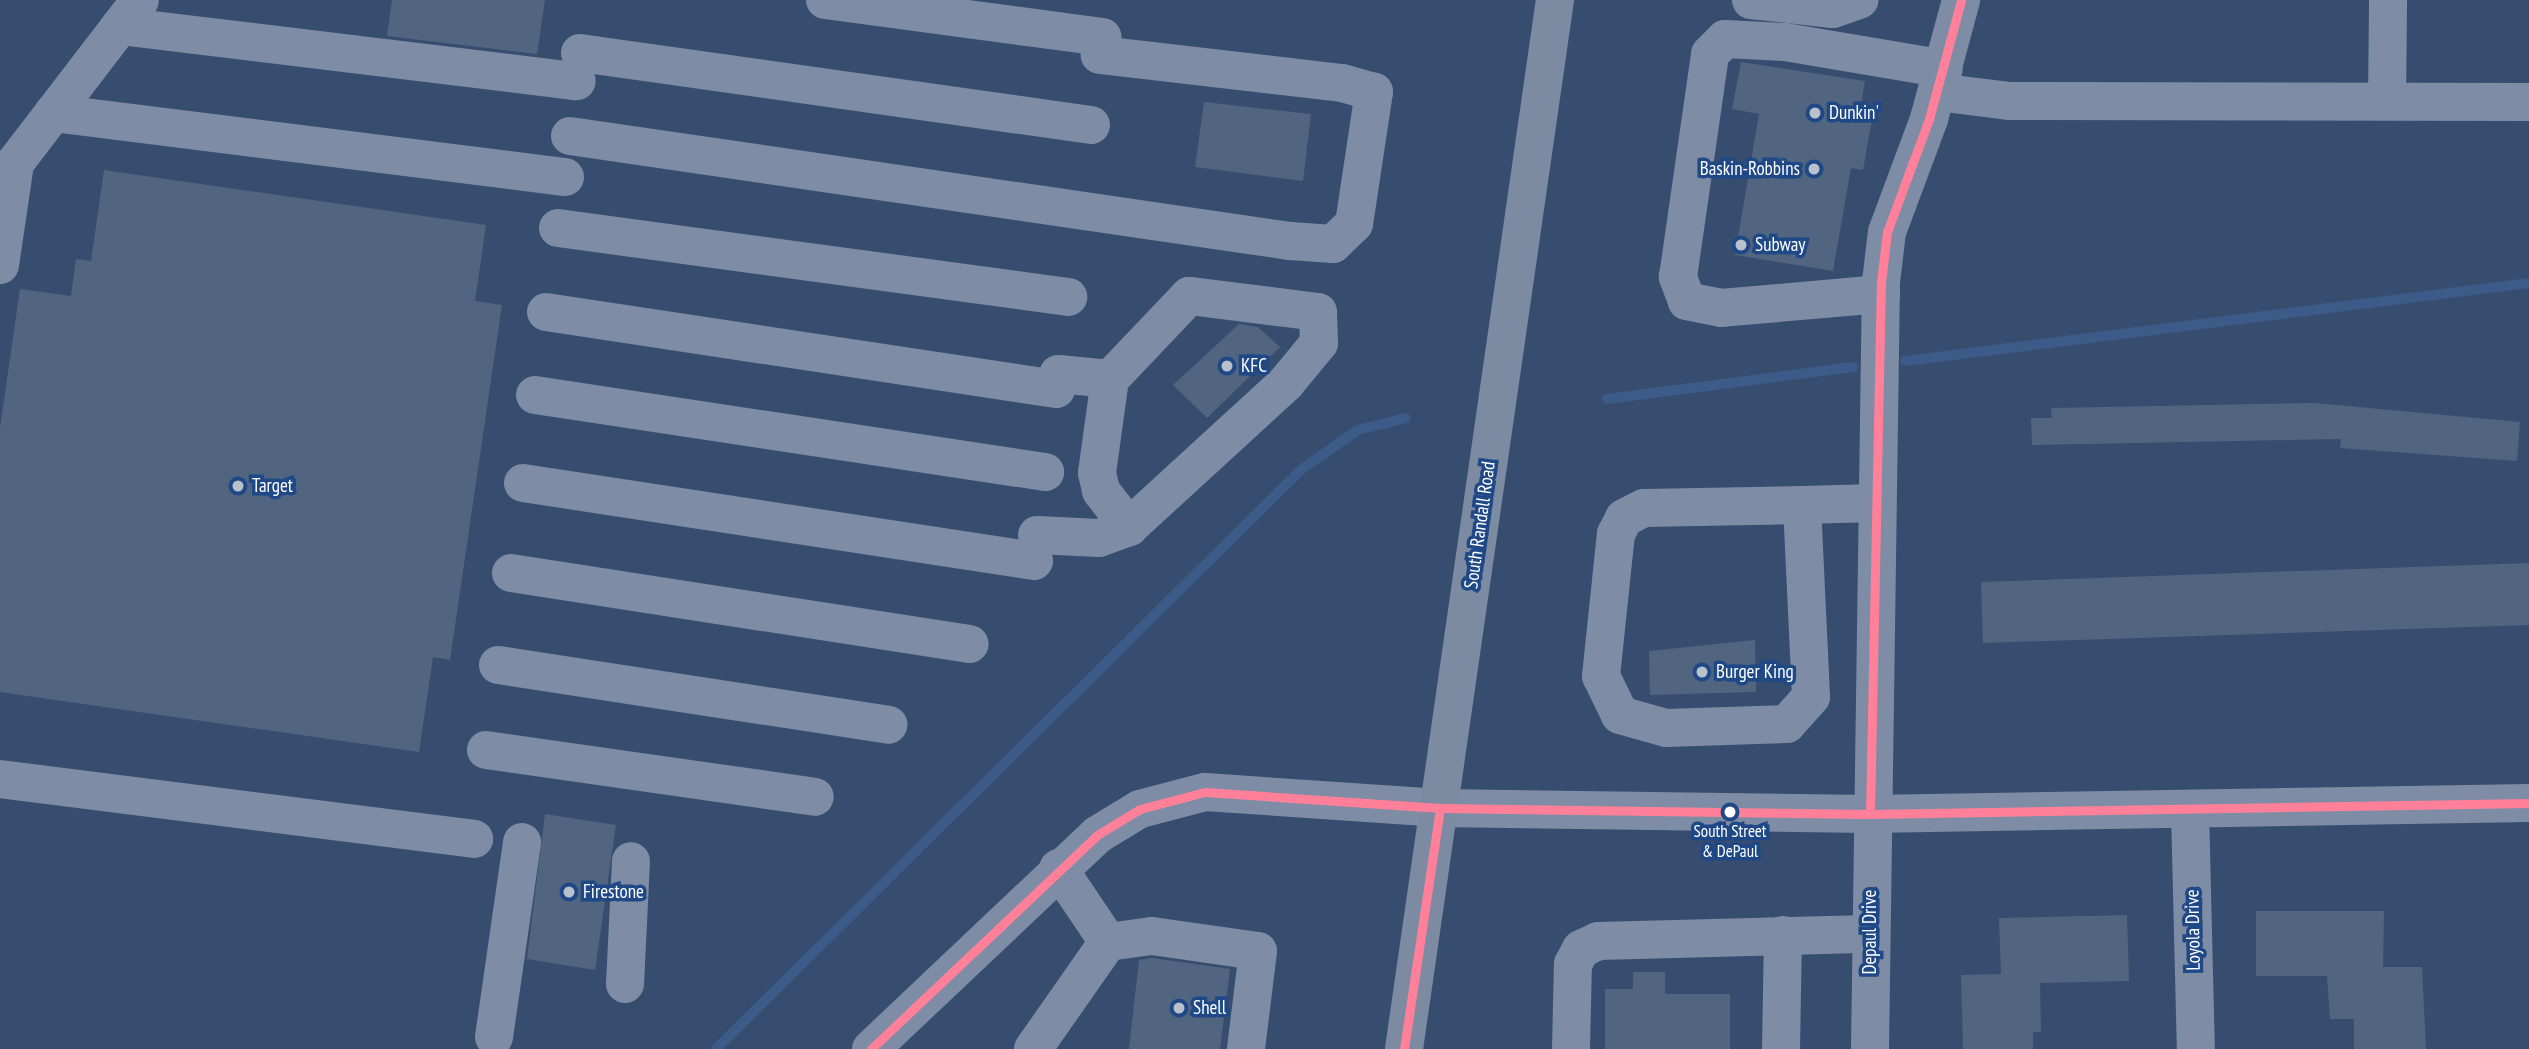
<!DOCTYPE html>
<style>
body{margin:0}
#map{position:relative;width:2529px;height:1049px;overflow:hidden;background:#374d6f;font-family:"PT Sans Narrow",sans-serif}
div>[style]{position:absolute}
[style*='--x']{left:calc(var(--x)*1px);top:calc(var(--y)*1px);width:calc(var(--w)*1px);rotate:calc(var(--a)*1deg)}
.stream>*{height:10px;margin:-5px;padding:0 5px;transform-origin:5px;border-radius:5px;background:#3d5b88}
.building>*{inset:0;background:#526580}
.minor>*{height:38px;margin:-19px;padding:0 19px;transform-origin:19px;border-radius:19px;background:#7e8da5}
.major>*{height:38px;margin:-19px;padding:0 19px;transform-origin:19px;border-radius:19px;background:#7d8ba2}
.bus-1>*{height:9px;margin:-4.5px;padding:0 4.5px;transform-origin:4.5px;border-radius:4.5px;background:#ff8098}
.dots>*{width:19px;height:19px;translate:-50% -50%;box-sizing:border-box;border:4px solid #1f4887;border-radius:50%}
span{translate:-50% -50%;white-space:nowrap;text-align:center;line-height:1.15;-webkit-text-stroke:7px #1f4887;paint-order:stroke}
.bus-label{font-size:17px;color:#fff}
.poi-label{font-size:19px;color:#fff}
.left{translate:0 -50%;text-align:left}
.right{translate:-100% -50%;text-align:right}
.street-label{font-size:19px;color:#fff}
</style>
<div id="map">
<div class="stream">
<div style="--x:1905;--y:361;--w:629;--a:-7.13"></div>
<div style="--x:1607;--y:399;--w:248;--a:-7.4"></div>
<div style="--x:716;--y:1049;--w:824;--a:-44.71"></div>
<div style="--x:1302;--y:469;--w:68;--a:-34.9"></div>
<div style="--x:1358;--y:430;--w:49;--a:-14"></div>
</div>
<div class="building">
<div style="clip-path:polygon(392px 0,545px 0,537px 54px,387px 36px)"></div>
<div style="clip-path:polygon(1741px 62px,1865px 81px,1859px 116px,1872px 119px,1863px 170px,1851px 168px,1833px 271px,1735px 255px,1759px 114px,1732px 109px)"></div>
<div style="clip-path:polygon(1204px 102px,1311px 114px,1303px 181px,1195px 167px)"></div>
<div style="clip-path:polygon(104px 170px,486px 225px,475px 301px,502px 305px,450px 660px,433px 657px,419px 752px,0 692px,0 428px,20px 289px,71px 296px,76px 259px,91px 261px)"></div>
<div style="clip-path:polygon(1239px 324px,1258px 327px,1280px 347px,1207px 418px,1173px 385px)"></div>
<div style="clip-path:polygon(2315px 403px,2520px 422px,2517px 461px,2340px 448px,2341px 439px,2032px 445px,2031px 418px,2052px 418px,2051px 408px)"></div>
<div style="clip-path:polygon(2529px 563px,2529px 625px,1983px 643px,1981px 582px)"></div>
<div style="clip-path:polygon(1755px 640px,1756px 692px,1650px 695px,1649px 651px)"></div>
<div style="clip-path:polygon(545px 814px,616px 825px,595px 970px,527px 959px)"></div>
<div style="clip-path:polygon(2256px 911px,2384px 911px,2383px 967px,2422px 967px,2426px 1049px,2354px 1049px,2354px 1019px,2330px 1019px,2327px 976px,2256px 976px)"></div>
<div style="clip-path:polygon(2127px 915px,2129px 981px,2040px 983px,2041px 1032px,2033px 1032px,2033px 1049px,1963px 1049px,1961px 975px,2001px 974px,1999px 918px)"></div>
<div style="clip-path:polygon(1152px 958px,1230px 969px,1220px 1049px,1129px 1049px,1139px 960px)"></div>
<div style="clip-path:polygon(1633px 972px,1665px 972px,1665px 994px,1730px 994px,1730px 1049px,1605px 1049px,1605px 989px,1633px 989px)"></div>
</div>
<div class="minor">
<div style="--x:825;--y:0;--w:280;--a:7.6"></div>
<div style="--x:1751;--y:0;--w:82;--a:6.3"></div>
<div style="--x:1833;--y:9;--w:28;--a:-19"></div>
<div style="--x:120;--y:26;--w:460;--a:6.9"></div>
<div style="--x:580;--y:53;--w:516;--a:8.02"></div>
<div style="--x:1937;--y:92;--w:74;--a:7"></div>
<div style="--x:2010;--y:101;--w:519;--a:0.11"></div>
<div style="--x:2387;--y:101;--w:101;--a:-89.4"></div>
<div style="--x:53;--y:113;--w:516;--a:7.13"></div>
<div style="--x:570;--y:136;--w:728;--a:8.3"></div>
<div style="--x:1290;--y:241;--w:43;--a:4"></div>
<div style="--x:1333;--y:244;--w:29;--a:-44"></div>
<div style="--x:1354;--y:224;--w:134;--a:-81.4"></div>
<div style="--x:1374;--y:92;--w:33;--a:-164"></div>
<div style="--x:1342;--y:83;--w:244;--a:-173.4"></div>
<div style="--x:558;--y:228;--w:515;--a:7.7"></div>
<div style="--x:0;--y:265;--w:103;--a:-81.6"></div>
<div style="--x:15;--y:163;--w:205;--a:-52.5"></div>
<div style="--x:1881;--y:294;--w:160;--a:175"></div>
<div style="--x:1722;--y:308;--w:36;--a:-169"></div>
<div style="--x:1687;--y:301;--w:26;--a:-111"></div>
<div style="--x:1678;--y:277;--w:225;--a:-81.8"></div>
<div style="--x:1710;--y:54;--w:21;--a:-45"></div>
<div style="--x:1725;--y:39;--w:60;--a:2.9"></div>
<div style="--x:1785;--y:42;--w:161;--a:9.6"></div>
<div style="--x:546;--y:312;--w:516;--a:8.59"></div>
<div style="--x:1110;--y:379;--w:95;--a:97.9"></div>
<div style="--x:1097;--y:473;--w:18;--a:77"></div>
<div style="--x:1101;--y:491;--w:46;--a:52.1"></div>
<div style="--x:535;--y:395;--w:516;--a:8.59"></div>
<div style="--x:523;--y:483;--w:517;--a:8.68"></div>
<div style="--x:1802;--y:505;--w:192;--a:87.3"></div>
<div style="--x:1811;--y:697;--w:36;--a:132"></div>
<div style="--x:1787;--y:724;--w:121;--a:178.1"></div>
<div style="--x:1666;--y:728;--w:48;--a:-164.2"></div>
<div style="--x:1620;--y:715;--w:43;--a:-116"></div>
<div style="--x:1601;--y:676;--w:143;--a:-84"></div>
<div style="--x:1616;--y:534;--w:18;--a:-63"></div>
<div style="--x:1624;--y:518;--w:22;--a:-27"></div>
<div style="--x:1644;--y:508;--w:158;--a:-1.1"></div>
<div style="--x:1802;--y:505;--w:74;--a:-1.5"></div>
<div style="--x:1037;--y:535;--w:62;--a:2.8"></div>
<div style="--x:1099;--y:538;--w:32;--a:-20"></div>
<div style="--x:1129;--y:527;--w:213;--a:-42.5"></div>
<div style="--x:1286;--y:383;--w:52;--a:-50.5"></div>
<div style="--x:1319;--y:343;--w:31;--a:-92"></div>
<div style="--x:1318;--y:312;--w:130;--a:-172.9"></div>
<div style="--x:1189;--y:296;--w:115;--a:133.6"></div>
<div style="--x:1110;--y:379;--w:52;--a:-174.5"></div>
<div style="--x:511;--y:573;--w:464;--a:8.8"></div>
<div style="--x:498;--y:665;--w:395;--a:8.7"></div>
<div style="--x:486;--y:750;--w:332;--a:8.1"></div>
<div style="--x:0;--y:779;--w:478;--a:7.2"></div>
<div style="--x:2190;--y:810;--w:239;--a:88.6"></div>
<div style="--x:1108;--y:942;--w:44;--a:-7.8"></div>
<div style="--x:1152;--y:936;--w:107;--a:8.1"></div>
<div style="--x:1258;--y:951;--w:99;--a:97"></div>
<div style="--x:625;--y:984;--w:123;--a:-87.2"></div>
<div style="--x:494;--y:1037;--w:197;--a:-81.8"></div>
<div style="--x:871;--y:1049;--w:311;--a:-43.4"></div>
<div style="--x:1097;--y:835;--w:50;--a:-31.2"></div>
<div style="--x:1140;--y:809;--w:67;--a:-14.7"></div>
<div style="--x:1205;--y:792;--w:236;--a:3.9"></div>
<div style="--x:1440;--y:808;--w:430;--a:0.8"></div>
<div style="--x:1870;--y:814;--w:659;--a:-0.96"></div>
<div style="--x:1033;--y:1049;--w:131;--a:-55"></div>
<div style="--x:1108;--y:942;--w:89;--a:-124"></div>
<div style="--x:1571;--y:1049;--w:85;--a:-88.7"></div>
<div style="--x:1573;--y:964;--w:17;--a:-62"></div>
<div style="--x:1581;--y:949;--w:19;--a:-25"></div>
<div style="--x:1598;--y:941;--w:272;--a:-1.5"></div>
<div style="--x:1781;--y:1049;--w:114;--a:-89"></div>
<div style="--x:1870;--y:1049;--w:767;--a:-89.18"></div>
<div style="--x:1881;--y:282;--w:50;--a:-83.2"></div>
<div style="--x:1887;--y:232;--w:121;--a:-69.6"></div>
<div style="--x:1929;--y:119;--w:123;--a:-74.9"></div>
</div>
<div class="major">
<div style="--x:1404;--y:1049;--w:1060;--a:-81.81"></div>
</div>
<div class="bus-1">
<div style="--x:1870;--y:814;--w:532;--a:-88.82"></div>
<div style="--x:1881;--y:282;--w:50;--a:-83.2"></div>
<div style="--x:1887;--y:232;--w:121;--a:-69.6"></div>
<div style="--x:1929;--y:119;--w:123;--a:-74.9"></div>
<div style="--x:871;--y:1049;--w:311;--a:-43.4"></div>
<div style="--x:1097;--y:835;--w:50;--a:-31.2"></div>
<div style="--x:1140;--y:809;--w:67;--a:-14.7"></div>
<div style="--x:1205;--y:792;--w:236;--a:3.9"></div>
<div style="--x:1440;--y:808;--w:430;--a:0.8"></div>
<div style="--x:1870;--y:814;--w:659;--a:-0.96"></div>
<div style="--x:1404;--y:1049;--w:244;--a:-81.5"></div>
</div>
<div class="dots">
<div style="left:1815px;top:113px;background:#b9c1cd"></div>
<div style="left:1814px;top:169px;background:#b9c1cd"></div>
<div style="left:1741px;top:245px;background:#b9c1cd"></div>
<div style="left:1227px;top:366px;background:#b9c1cd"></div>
<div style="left:238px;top:486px;background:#b9c1cd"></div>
<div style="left:1702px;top:672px;background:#b9c1cd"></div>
<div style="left:1730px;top:812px;background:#fff"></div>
<div style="left:569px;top:892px;background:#b9c1cd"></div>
<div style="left:1179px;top:1008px;background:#b9c1cd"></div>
</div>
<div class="bus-label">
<span style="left:1730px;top:842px">South Street<br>&amp; DePaul</span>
</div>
<div class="poi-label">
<span class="left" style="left:1829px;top:113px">Dunkin'</span>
<span class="right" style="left:1800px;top:169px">Baskin-Robbins</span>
<span class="left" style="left:1755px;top:245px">Subway</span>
<span class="left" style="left:1241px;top:366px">KFC</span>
<span class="left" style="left:252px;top:486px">Target</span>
<span class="left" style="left:1716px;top:672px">Burger King</span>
<span class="left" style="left:583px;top:892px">Firestone</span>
<span class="left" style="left:1193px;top:1008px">Shell</span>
</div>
<div class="street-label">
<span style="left:1480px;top:525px;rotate:-82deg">South Randall Road</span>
<span style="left:2193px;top:930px;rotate:-91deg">Loyola Drive</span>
<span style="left:1870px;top:932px;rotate:-90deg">Depaul Drive</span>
</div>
</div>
